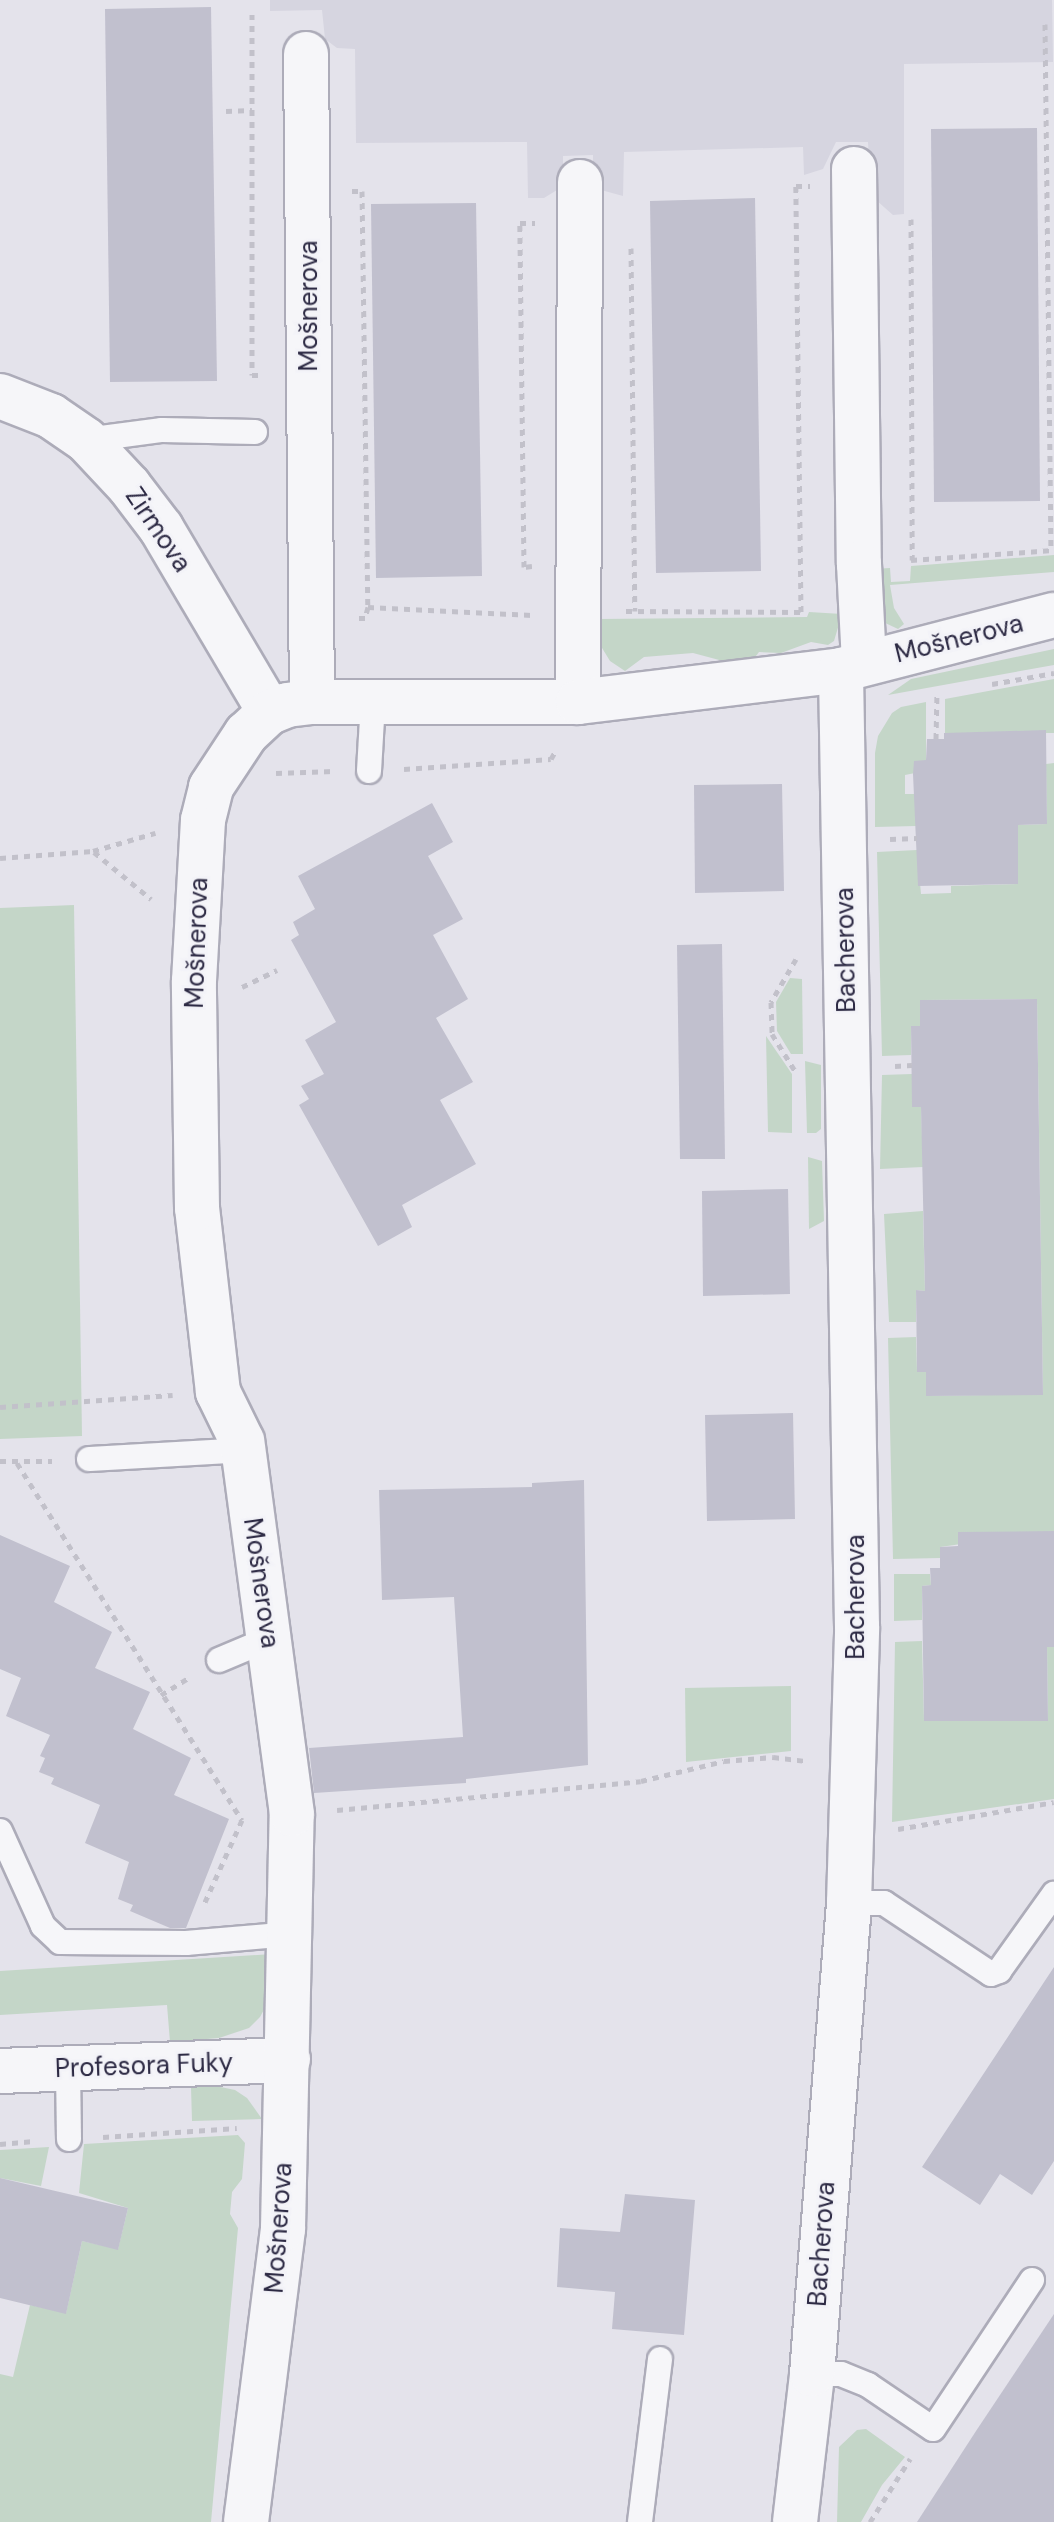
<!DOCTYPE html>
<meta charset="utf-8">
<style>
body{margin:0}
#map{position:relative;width:1054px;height:2522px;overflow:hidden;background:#e4e3eb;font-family:"DM Sans",sans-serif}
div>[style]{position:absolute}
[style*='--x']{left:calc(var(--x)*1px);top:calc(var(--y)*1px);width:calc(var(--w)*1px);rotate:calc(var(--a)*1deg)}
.built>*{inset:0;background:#d6d5e0}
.green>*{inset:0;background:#c4d6c8}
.building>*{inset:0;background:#c1c0ce}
.path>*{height:5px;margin-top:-2.5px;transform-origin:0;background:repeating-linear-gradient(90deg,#c2c1ca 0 6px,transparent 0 12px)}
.roads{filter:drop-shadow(2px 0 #adacb9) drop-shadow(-2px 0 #adacb9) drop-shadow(0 2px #adacb9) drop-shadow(0 -2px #adacb9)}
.lane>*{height:24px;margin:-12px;padding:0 12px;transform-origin:12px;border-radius:12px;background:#f6f6f9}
.street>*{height:44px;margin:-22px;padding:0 22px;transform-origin:22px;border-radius:22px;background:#f6f6f9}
span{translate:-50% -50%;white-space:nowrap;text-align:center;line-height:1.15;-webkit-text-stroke:6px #f3f3f8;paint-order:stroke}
.street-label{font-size:26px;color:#2d2a44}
</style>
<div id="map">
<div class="built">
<div style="clip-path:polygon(270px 0,1052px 0,1053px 62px,904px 64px,904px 214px,893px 215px,876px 200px,870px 179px,868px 142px,836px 142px,823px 169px,804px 175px,803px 147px,624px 152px,623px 196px,601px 190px,593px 178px,593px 155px,563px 156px,563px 176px,557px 190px,544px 198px,528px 198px,527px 142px,356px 143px,355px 49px,337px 48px,325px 39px,322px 10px,270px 11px)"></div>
</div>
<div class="green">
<div style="clip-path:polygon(1054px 555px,1054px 572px,890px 585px,894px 608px,904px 624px,898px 629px,881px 621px,872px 569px,890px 568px,891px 582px,910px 581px,911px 566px)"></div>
<div style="clip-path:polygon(809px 612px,842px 614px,834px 641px,828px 645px,811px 642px,781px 653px,759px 652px,753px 660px,735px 664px,734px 660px,723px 661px,693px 653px,644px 657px,625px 671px,610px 661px,599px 643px,599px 619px,807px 617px)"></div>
<div style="clip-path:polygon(1054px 649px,1054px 665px,888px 695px,911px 679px)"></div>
<div style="clip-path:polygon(1054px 679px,1054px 733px,945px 733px,945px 699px)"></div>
<div style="clip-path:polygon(926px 702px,926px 760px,915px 773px,905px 775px,905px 794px,916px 794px,916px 826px,875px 827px,875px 753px,878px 736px,892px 713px,901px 707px)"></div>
<div style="clip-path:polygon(1054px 763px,1054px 1531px,940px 1547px,940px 1558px,893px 1559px,888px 1338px,916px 1337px,917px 1371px,926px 1372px,927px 1396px,1043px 1394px,1037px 999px,920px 1000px,920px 1026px,911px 1026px,911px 1055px,882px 1056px,877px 852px,917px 850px,921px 894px,951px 893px,951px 886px,1018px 884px,1018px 825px,1047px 824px,1046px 764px)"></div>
<div style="clip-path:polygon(74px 905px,82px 1436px,0 1439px,0 908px)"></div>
<div style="clip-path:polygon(790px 978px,802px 979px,803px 1054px,791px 1054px,777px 1031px,776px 1002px)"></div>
<div style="clip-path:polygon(766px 1036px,792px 1074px,792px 1133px,768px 1132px)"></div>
<div style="clip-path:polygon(805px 1061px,821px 1065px,821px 1129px,816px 1133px,807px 1133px)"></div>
<div style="clip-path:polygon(912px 1074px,912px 1107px,921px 1107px,923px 1167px,880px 1169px,882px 1075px)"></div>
<div style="clip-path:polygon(808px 1157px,822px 1161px,824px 1221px,809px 1229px)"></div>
<div style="clip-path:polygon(923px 1211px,925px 1291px,916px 1290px,916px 1322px,889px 1322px,884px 1214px)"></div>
<div style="clip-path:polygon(894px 1574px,930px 1574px,931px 1585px,922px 1586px,922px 1620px,894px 1621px)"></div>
<div style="clip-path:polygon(922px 1641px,924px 1721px,1048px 1721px,1047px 1647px,1054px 1647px,1054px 1799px,892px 1822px,895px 1642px)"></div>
<div style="clip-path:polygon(791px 1686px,791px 1751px,686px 1762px,685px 1688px)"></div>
<div style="clip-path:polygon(272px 1954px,267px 2004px,260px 2017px,249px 2028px,219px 2038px,170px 2042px,167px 2005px,0 2015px,0 1971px)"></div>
<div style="clip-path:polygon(206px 2084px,235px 2090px,247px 2098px,262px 2119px,192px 2121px,191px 2087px)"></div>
<div style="clip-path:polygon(238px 2135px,245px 2143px,242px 2179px,232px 2192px,230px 2214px,238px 2228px,211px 2522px,0 2522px,0 2374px,13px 2377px,30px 2305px,66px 2313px,82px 2241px,118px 2249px,128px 2208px,79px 2193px,84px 2144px)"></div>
<div style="clip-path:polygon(49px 2147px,41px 2186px,0 2178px,0 2150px)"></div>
<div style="clip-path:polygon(866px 2429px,905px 2457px,882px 2485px,861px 2522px,837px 2522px,839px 2447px,857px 2430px)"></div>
</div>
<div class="building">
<div style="clip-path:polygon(211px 7px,217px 381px,110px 382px,105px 9px)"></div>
<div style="clip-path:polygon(1037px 128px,1040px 501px,934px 502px,931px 129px)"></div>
<div style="clip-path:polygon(755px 198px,761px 571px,656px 573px,650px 201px)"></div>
<div style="clip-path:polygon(476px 203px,482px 576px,376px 578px,371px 204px)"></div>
<div style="clip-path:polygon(1046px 730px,1047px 824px,1018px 825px,1018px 884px,918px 886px,913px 774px,914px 761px,926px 760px,927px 739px,944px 739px,944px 733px)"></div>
<div style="clip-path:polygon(782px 784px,784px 891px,695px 893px,694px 785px)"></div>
<div style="clip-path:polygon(432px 803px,453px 842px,428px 856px,463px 919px,433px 935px,468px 999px,436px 1018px,473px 1082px,440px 1100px,476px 1164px,402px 1205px,412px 1227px,378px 1246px,299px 1105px,309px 1099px,301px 1086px,324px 1074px,305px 1040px,336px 1022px,291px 940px,299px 935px,293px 922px,315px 909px,298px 876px)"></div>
<div style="clip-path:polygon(722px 944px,725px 1159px,680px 1159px,677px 945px)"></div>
<div style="clip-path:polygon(1037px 999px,1043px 1395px,926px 1396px,926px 1372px,917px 1372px,916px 1290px,925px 1291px,921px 1107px,912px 1107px,911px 1026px,920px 1026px,920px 1000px)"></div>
<div style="clip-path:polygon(788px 1189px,790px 1294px,703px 1296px,702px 1191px)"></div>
<div style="clip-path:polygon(793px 1413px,795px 1519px,707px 1521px,705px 1415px)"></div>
<div style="clip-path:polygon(584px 1480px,588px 1765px,466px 1779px,466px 1783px,314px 1793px,309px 1748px,463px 1737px,454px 1597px,382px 1600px,379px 1490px,532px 1487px,532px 1483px)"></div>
<div style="clip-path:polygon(1054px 1531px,1054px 1647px,1047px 1647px,1048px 1721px,924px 1721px,922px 1586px,931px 1585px,930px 1568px,940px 1568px,940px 1547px,958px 1546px,958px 1532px)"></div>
<div style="clip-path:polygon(0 1535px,70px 1566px,54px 1602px,112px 1632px,95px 1668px,150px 1692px,133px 1729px,191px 1758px,174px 1795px,229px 1819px,186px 1928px,170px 1928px,130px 1911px,133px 1905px,118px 1899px,129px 1862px,85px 1843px,100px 1805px,51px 1784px,54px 1778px,39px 1772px,45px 1758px,40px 1756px,50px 1735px,6px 1716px,21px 1678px,0 1669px)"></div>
<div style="clip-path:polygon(1054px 1967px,1054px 2161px,1032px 2195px,1000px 2174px,980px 2205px,922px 2167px)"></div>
<div style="clip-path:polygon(0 2178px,128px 2208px,118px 2250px,82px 2241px,66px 2314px,0 2298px)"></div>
<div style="clip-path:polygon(625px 2194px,695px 2200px,684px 2335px,612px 2329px,615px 2292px,557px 2287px,560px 2228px,620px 2232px)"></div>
<div style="clip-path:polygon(1054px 2314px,1054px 2522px,917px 2522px,976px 2431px)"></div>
</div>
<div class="path">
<div style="--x:252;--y:14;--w:361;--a:90"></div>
<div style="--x:252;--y:375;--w:9;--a:0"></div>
<div style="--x:1045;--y:24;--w:527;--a:89.35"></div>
<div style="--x:226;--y:111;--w:26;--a:-2"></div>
<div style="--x:352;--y:191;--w:10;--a:0"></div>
<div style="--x:362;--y:191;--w:416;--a:89.2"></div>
<div style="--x:368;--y:607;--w:11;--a:105"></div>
<div style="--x:365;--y:618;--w:8;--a:180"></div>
<div style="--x:911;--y:219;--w:341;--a:89.8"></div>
<div style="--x:631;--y:248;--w:363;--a:89.4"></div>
<div style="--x:911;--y:560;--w:142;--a:-4"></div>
<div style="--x:532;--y:566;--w:8;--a:173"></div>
<div style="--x:524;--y:567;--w:344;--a:-90.7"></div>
<div style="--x:520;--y:223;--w:15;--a:0"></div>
<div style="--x:368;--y:607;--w:164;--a:2.8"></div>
<div style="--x:626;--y:611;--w:175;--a:0.3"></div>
<div style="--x:801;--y:612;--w:426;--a:-90.7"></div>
<div style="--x:796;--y:186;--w:14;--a:0"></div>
<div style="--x:992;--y:684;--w:63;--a:-10.1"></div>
<div style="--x:936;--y:739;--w:46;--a:-88.8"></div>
<div style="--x:404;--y:769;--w:147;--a:-3.9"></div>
<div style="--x:551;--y:759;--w:10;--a:-61"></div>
<div style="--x:276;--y:773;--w:58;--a:-2"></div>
<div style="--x:890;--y:839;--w:27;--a:-2"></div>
<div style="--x:94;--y:852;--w:74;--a:39.5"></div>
<div style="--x:0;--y:858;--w:93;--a:-4.3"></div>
<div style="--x:93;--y:851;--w:65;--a:-16.2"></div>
<div style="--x:796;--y:959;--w:50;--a:120.2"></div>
<div style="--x:771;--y:1002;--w:32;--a:88"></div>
<div style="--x:772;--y:1034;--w:47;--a:58"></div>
<div style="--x:242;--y:987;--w:39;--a:-26"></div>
<div style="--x:895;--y:1066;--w:17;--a:-3"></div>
<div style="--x:0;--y:1407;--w:173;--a:-4"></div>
<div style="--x:0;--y:1461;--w:52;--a:0"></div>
<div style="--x:17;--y:1463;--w:422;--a:57.8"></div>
<div style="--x:242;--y:1820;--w:92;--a:114.3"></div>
<div style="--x:161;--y:1695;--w:31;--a:-32"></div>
<div style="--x:337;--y:1810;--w:305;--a:-5.4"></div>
<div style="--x:641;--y:1781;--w:85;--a:-13.5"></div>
<div style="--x:724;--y:1761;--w:49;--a:-4.7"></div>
<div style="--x:773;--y:1757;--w:34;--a:7"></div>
<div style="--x:898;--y:1829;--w:158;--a:-9.8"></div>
<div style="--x:103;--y:2137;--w:134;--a:-3.8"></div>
<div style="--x:0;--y:2144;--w:34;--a:-5"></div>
<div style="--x:870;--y:2522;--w:75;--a:-57.6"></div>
</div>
<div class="roads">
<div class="lane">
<div style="--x:86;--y:440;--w:77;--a:-7.5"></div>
<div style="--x:162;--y:430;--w:93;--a:1.2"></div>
<div style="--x:369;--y:771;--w:69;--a:-86.7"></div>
<div style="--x:89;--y:1459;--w:154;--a:-3.3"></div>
<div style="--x:219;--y:1660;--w:54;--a:-22.8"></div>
<div style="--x:0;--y:1831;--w:104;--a:65.6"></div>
<div style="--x:43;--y:1926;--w:23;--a:43"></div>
<div style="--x:60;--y:1942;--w:126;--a:0.5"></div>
<div style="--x:186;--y:1943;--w:104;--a:-4.9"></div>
<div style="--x:849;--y:1903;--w:35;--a:0"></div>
<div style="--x:884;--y:1903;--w:128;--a:33.6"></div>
<div style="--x:991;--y:1974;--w:9;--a:-21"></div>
<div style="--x:999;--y:1971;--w:95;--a:-54.5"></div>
<div style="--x:68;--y:2068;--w:71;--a:89.2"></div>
<div style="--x:812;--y:2374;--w:29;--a:0"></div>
<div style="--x:841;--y:2374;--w:29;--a:22"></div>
<div style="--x:868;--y:2385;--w:78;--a:34.1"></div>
<div style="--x:933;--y:2429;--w:179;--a:-56.4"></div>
<div style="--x:640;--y:2522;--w:164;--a:-83"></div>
</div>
<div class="street">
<div style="--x:306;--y:54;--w:648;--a:89.47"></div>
<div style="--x:854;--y:169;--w:395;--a:89.3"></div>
<div style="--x:859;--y:564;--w:99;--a:87.1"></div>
<div style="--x:0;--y:396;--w:55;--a:21.4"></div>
<div style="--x:51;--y:416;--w:42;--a:34.4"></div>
<div style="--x:86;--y:440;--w:63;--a:46.9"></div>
<div style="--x:129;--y:486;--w:53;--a:52.7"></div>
<div style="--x:161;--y:528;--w:214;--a:59.4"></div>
<div style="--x:578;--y:702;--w:520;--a:-89.78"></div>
<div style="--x:0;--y:2071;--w:288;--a:-2.2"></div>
<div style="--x:246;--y:2522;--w:295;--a:-82.8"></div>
<div style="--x:283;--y:2229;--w:415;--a:-88.8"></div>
<div style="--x:292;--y:1814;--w:376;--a:-97.6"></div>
<div style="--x:242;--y:1441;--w:55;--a:-116.1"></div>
<div style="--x:218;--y:1392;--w:185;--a:-96.5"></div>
<div style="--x:197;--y:1208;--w:227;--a:-90.8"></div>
<div style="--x:194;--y:981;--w:161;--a:-86.8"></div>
<div style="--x:203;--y:820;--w:34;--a:-76"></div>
<div style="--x:211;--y:787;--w:64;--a:-56.6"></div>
<div style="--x:246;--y:734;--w:33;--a:-43"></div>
<div style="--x:270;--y:712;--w:18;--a:-22"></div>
<div style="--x:287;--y:705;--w:25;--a:-7"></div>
<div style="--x:312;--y:702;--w:266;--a:0"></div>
<div style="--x:578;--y:702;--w:265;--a:-6.9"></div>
<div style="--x:841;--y:670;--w:220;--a:-14.5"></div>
<div style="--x:795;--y:2522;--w:149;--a:-83.4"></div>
<div style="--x:812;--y:2374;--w:472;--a:-85.5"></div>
<div style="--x:849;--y:1903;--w:276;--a:-88.3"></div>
<div style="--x:857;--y:1627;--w:957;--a:-90.96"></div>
</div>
</div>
<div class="street-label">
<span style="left:309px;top:306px;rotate:-90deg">Mošnerova</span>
<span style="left:158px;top:530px;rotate:56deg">Zirmova</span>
<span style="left:959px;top:639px;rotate:-14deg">Mošnerova</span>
<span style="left:197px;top:943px;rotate:-88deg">Mošnerova</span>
<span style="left:846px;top:950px;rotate:-91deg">Bacherova</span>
<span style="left:261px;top:1583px;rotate:82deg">Mošnerova</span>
<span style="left:856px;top:1597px;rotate:-90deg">Bacherova</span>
<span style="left:144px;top:2066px;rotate:-2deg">Profesora Fuky</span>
<span style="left:279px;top:2228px;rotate:-86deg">Mošnerova</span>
<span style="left:822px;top:2244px;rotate:-86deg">Bacherova</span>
</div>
</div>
